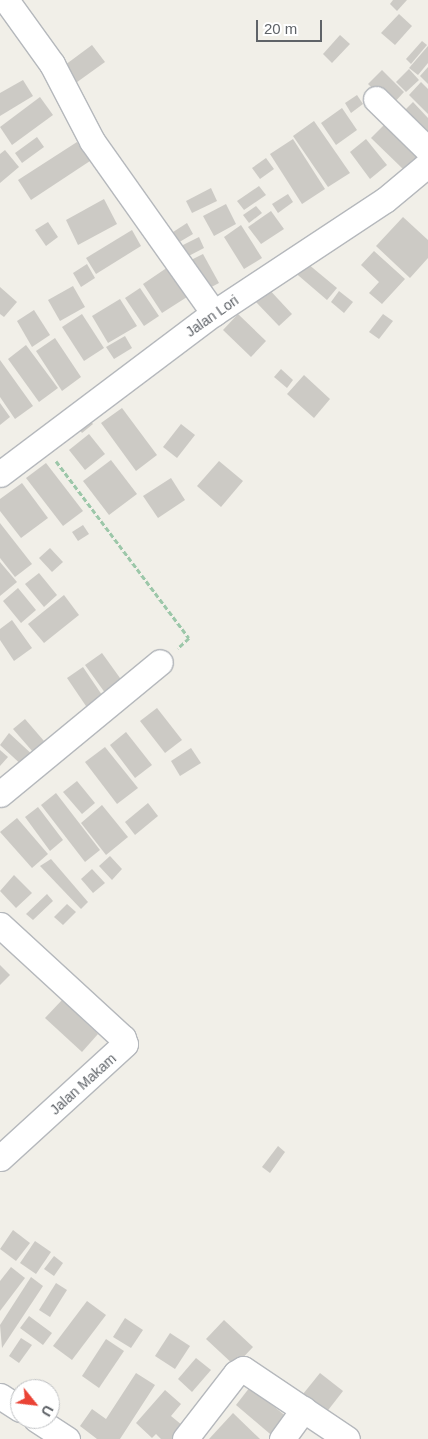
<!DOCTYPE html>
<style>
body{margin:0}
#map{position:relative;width:428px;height:1439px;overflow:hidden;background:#f1efe8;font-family:Helvetica,sans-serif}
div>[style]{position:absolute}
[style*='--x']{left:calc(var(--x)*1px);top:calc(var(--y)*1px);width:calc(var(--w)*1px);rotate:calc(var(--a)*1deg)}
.building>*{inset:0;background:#cccac5}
.path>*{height:3px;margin-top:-1.5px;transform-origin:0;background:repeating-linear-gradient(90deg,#9cc7a9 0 5px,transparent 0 7.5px)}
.roads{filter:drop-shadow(1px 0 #b5b8bc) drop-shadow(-1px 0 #b5b8bc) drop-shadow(0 1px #b5b8bc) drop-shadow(0 -1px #b5b8bc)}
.street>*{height:25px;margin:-12.5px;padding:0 12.5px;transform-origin:12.5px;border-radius:12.5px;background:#fff}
span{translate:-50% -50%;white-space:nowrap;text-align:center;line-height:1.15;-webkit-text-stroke:4px #fff;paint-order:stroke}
.street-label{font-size:14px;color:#5f6368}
.north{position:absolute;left:10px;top:1379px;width:50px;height:50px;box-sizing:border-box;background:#fff;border:1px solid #bfc1c3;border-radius:50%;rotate:119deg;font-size:14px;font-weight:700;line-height:20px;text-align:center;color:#5f6368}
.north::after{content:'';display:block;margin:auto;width:18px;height:22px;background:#ea4335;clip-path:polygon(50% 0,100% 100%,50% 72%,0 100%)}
.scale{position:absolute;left:256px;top:20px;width:66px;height:22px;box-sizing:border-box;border:2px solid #5f6368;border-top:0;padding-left:6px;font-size:15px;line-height:18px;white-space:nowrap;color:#5f6368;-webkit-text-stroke:4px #fff;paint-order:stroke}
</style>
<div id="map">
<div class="building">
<div style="clip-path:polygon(393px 0,407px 0,397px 11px,390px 4px)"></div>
<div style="clip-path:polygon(399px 14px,412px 26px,395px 45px,381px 33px)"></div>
<div style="clip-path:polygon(340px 35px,350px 44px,332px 63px,323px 54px)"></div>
<div style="clip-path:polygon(422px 41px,427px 45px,411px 64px,406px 59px)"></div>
<div style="clip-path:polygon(92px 45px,105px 62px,73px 85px,61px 68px)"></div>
<div style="clip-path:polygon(428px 46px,428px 63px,418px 75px,409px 68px)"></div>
<div style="clip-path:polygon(428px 67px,428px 84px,420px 76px)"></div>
<div style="clip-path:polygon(409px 69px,419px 80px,406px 92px,396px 82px)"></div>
<div style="clip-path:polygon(382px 70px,404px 92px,391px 106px,368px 84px)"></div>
<div style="clip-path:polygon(23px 80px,33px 96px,0 116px,0 93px)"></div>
<div style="clip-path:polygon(421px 82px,428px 89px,428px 114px,409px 95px)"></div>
<div style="clip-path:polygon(357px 95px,363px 104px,351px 113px,345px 103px)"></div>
<div style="clip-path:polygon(40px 97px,53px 115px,12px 145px,0 127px)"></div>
<div style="clip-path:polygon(413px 102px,428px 118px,428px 149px,398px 117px)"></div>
<div style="clip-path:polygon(342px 108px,357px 130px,336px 145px,321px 123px)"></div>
<div style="clip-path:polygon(314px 121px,350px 173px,328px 187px,293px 136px)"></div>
<div style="clip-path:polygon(385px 124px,417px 157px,404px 170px,371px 138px)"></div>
<div style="clip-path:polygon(37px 137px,44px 147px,22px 163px,15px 153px)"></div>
<div style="clip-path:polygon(293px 139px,325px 189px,302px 204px,270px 154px)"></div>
<div style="clip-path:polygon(366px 139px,387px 165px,370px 179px,350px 152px)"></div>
<div style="clip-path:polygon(77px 142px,90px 161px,31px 200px,18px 180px)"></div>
<div style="clip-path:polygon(5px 150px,19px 167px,0 183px,0 154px)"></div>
<div style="clip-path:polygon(266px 158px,274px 169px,260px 179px,252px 168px)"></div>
<div style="clip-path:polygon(259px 186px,266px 195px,244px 210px,237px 201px)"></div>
<div style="clip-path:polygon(211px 188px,217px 201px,192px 213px,186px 201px)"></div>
<div style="clip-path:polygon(288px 194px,293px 202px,278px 213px,272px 204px)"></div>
<div style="clip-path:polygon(104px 199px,117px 224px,78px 245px,66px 220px)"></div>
<div style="clip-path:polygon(226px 204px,236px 224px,214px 236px,203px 216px)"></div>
<div style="clip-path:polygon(256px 206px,262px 213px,249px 223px,243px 215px)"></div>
<div style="clip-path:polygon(271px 211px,284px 229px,261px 244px,248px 227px)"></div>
<div style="clip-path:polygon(403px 217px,428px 240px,428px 258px,410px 278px,376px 246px)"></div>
<div style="clip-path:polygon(48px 222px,58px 237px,46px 246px,35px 230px)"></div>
<div style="clip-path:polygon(187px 223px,193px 234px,176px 244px,170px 234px)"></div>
<div style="clip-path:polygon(241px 225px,262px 258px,244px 269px,224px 237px)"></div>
<div style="clip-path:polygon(132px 230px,141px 246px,96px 274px,86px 258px)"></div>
<div style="clip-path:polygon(199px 237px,204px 248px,179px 261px,173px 250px)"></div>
<div style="clip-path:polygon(374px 251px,405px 279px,382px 304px,369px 293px,379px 282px,361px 265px)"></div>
<div style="clip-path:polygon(203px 254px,219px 283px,200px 293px,185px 263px)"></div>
<div style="clip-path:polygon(302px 259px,337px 288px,327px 300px,292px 270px)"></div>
<div style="clip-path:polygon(87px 264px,95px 278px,81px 287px,73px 273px)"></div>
<div style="clip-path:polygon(168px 267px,187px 297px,162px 313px,143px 284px)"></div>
<div style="clip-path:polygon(73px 286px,85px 307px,60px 321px,48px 300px)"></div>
<div style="clip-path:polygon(266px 286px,292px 314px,279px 326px,253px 299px)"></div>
<div style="clip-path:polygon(0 287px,17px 302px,4px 317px,0 314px)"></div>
<div style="clip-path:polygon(140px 288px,159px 316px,144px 326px,125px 298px)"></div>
<div style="clip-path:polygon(339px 291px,353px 302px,344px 313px,331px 302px)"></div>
<div style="clip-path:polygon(120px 299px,137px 326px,108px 343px,92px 316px)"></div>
<div style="clip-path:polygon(34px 310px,50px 335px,32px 347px,17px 321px)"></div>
<div style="clip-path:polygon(82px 314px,104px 348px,84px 361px,62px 327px)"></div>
<div style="clip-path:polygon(238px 314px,266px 341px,251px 357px,223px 330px)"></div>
<div style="clip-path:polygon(383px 314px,393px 321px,379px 339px,369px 332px)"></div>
<div style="clip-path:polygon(125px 336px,132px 348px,114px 359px,106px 347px)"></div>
<div style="clip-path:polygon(55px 338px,81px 377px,62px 391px,36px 351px)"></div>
<div style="clip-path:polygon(26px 345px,58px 388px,39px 402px,8px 359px)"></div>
<div style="clip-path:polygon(0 360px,33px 406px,15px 419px,0 397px)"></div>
<div style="clip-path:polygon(281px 369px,293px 380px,287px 388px,274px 377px)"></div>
<div style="clip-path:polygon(304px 375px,330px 399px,314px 418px,287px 394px)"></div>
<div style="clip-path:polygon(0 403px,10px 417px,0 425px)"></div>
<div style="clip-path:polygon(122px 408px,157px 455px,136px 471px,101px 423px)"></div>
<div style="clip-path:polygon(87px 417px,93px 424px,82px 433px,76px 425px)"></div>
<div style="clip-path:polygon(181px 424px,195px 435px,177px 458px,163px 447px)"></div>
<div style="clip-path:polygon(89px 434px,105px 454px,85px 470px,69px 450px)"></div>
<div style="clip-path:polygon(111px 460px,137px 494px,109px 515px,83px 481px)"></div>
<div style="clip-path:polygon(219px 461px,243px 481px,221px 507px,197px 486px)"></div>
<div style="clip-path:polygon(46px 463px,83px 511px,63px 526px,26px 478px)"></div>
<div style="clip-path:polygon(171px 478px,185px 500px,158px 518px,143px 496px)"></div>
<div style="clip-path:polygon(22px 483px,48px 518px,21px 538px,0 511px,0 499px)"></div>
<div style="clip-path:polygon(0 523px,32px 564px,15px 577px,0 558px)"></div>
<div style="clip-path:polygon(83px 525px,89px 534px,78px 541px,72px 532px)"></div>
<div style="clip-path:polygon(50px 548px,63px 562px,52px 572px,39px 558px)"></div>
<div style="clip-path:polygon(0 562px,17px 582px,0 596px)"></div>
<div style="clip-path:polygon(39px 573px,57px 595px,44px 607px,25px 584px)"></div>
<div style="clip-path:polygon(18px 588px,36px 610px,21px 623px,3px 601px)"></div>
<div style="clip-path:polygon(64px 595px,79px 615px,44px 643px,28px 624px)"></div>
<div style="clip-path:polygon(12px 620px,32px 648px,14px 661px,0 640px,0 629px)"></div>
<div style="clip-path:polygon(102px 653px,125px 685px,108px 697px,85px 665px)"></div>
<div style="clip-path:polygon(83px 667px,104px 698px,88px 709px,67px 678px)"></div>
<div style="clip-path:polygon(157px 708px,182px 740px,165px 753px,140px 721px)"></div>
<div style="clip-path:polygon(25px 719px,44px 741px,33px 752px,13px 729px)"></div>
<div style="clip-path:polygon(126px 732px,152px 765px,135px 778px,110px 745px)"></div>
<div style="clip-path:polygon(9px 733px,35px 757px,25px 768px,0 745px)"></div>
<div style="clip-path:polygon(105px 747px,138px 788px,117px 804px,85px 762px)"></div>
<div style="clip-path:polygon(191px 748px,201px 763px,180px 776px,171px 761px)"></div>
<div style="clip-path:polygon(0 750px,8px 757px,0 766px)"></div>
<div style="clip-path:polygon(77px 781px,95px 803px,82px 814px,63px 792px)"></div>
<div style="clip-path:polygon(56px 793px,100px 850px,85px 862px,41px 805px)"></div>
<div style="clip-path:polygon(148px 803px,158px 816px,135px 835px,125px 822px)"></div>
<div style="clip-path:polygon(102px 805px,128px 837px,106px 855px,81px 823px)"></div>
<div style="clip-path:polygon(38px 807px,63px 840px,50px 851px,25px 817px)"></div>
<div style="clip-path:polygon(17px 818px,48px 854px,32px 868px,0 832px)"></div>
<div style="clip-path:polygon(110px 856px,122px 869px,112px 880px,99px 866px)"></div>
<div style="clip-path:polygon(51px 859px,88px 902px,81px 909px,40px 866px)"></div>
<div style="clip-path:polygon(92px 869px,105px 883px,93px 893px,81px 879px)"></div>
<div style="clip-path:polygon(14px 875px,32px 893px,16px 908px,0 891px)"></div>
<div style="clip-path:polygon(47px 894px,53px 901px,33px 920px,26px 914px)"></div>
<div style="clip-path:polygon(67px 904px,76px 912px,63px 925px,54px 917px)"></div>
<div style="clip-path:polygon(0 965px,10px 975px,0 985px)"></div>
<div style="clip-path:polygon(62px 1000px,98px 1034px,82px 1052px,45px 1018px)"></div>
<div style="clip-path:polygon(278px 1146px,285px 1152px,270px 1173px,262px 1167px)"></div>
<div style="clip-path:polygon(13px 1230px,30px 1243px,16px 1261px,0 1249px)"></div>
<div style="clip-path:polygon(35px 1241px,51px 1252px,36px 1274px,20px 1263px)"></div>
<div style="clip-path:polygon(54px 1256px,63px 1263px,54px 1276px,44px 1269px)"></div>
<div style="clip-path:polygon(11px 1267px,25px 1278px,0 1311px,0 1281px)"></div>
<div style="clip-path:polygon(31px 1277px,43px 1286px,2px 1348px,0 1325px)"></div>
<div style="clip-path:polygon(56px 1283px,67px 1290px,50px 1317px,39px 1310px)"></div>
<div style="clip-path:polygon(87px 1301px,106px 1315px,72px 1360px,53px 1346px)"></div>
<div style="clip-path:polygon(29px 1316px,52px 1333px,43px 1345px,20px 1328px)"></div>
<div style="clip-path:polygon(125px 1318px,143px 1330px,131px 1348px,113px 1337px)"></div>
<div style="clip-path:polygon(224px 1320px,253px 1347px,235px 1366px,206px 1339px)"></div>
<div style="clip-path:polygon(170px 1333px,190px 1346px,175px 1369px,155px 1356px)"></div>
<div style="clip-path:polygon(21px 1338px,32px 1345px,19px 1363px,9px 1356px)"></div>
<div style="clip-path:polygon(106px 1339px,124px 1351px,99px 1388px,82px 1376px)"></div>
<div style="clip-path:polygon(196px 1358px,211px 1370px,192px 1392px,178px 1379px)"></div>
<div style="clip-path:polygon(136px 1373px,155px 1385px,120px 1439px,97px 1439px,80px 1426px,92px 1409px,106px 1419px)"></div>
<div style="clip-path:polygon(320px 1373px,343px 1391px,322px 1418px,299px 1399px)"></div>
<div style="clip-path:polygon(250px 1387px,293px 1422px,276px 1439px,236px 1405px)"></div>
<div style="clip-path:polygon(165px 1390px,181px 1404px,171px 1416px,188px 1430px,180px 1439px,161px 1439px,156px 1434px,152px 1438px,136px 1423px)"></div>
<div style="clip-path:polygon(233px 1413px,260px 1439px,209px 1439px)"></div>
</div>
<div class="path">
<div style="--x:56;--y:461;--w:221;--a:53.1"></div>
<div style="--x:189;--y:638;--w:15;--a:138"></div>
</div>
<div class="roads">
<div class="street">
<div style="--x:6;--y:0;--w:79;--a:54.3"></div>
<div style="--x:52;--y:64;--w:87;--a:62.5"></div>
<div style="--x:92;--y:141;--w:211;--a:54.7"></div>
<div style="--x:376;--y:99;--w:73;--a:44.4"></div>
<div style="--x:0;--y:474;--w:268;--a:-37"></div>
<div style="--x:214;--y:313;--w:205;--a:-33.5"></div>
<div style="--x:385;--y:200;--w:56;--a:-39.9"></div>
<div style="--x:0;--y:794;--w:207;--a:-39.5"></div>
<div style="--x:0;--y:925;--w:167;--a:42.6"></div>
<div style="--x:123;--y:1038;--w:6;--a:72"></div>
<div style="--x:125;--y:1044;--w:169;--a:137.6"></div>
<div style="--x:0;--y:1396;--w:24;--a:33"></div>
<div style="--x:36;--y:1419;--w:37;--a:33"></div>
<div style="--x:185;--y:1439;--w:83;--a:-52.3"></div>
<div style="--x:236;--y:1373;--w:8;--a:-30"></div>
<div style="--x:243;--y:1369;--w:125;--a:33.9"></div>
<div style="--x:282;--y:1439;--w:37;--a:-54"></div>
</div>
</div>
<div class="street-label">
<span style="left:212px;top:316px;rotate:-35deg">Jalan Lori</span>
<span style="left:83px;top:1084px;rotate:-42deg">Jalan Makam</span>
</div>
<div class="north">U</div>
<div class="scale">20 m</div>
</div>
